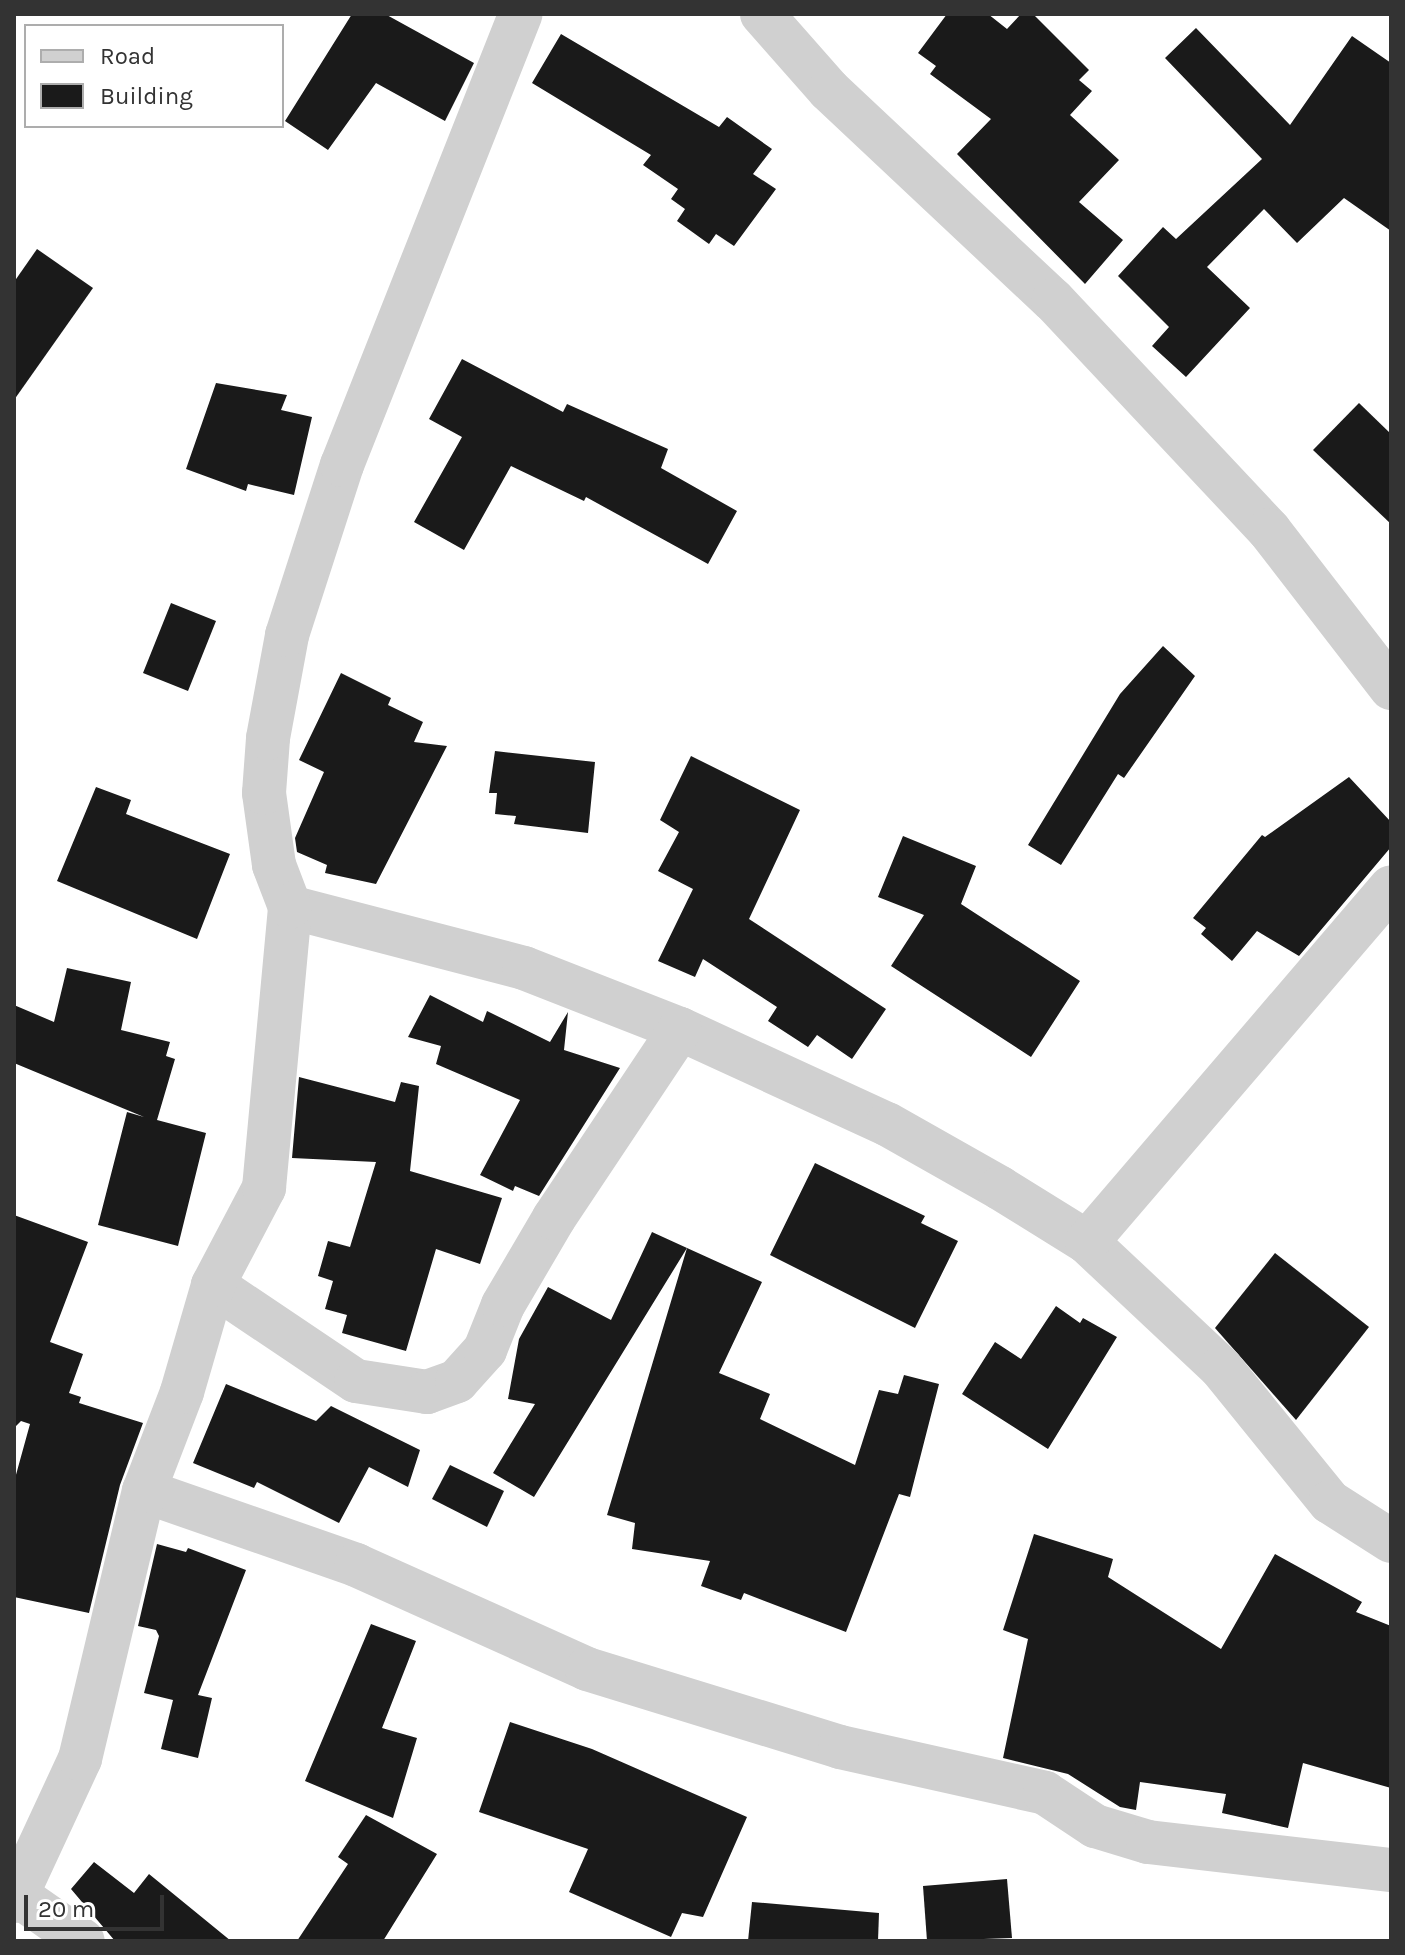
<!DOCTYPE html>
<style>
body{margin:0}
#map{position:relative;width:1405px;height:1955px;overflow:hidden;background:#fff;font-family:Karla,sans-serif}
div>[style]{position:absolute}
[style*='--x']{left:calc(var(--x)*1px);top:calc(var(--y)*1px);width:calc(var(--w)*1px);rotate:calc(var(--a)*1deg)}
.building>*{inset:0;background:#1a1a1a}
.minor>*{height:44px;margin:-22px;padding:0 22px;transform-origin:22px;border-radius:22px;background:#d0d0d0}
span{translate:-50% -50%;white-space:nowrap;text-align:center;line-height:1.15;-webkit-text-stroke:8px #fff;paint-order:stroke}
.frame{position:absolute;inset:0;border:16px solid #333;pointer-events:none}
.legend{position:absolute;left:24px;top:24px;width:260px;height:104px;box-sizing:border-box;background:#fff;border:2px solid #adadad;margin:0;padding:10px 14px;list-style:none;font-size:24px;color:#333}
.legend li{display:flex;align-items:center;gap:16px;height:40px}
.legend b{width:40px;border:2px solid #adadad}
.scale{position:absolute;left:24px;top:1895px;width:140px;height:36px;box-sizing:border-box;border:4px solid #333;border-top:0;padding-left:10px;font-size:24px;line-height:28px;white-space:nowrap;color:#333;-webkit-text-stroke:6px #fff;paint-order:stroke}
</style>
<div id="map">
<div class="building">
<div style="clip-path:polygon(352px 14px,385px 14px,474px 63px,445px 121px,376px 83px,328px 150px,285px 121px)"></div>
<div style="clip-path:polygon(947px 14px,988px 14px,1007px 29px,1021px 14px,1033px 14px,1089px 70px,1079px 80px,1092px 91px,1070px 115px,1119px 160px,1079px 202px,1123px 240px,1085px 284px,957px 154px,991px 119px,930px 74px,936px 66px,918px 53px)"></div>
<div style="clip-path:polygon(1196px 28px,1290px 125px,1352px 36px,1391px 63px,1391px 231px,1344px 198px,1297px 243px,1264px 209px,1207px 267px,1250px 308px,1186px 377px,1152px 346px,1169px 327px,1118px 276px,1163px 227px,1176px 239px,1262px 159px,1165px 58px)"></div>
<div style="clip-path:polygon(561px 34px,719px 127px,727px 117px,772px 149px,753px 174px,776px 189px,734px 246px,716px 234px,709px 244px,677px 221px,685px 209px,671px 199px,678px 189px,643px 165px,651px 155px,532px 83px)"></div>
<div style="clip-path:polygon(37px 249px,93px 288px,14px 400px,14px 282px)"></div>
<div style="clip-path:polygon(462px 359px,563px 412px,567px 404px,668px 449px,661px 468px,737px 511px,708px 564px,586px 497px,584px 501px,511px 466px,464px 550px,414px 522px,462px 437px,429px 419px)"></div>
<div style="clip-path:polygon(216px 383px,287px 395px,281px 410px,312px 417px,294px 495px,248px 484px,246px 491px,186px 469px)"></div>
<div style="clip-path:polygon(1359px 403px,1391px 434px,1391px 524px,1313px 450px)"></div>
<div style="clip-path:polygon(171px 603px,216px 621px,188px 691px,143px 673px)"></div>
<div style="clip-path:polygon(1163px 646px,1195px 676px,1124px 778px,1118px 774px,1061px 865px,1028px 845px,1120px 694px)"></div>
<div style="clip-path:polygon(341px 673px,391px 698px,388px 705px,423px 722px,414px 742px,447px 746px,376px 884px,325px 873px,327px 865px,297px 852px,295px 838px,324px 772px,299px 760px)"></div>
<div style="clip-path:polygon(495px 751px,595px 762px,588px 833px,514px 824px,516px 816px,495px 814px,497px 793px,489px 793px)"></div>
<div style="clip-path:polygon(691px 756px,800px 810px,749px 919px,886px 1009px,852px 1059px,817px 1035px,808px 1047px,768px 1021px,777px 1007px,703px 959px,695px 977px,658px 961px,693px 889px,658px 871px,679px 832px,660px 820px)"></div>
<div style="clip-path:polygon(1349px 777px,1391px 822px,1391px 847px,1299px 956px,1257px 931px,1232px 961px,1201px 934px,1206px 928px,1193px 918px,1262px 835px,1265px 837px)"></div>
<div style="clip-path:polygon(96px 787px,131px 800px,126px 814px,230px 854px,197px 939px,57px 881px)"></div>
<div style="clip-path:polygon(903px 836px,976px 866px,961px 904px,1080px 981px,1031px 1057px,891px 966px,924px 915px,878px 897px)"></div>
<div style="clip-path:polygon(67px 968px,131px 982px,121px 1030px,170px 1042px,166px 1056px,175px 1059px,157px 1120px,206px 1133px,178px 1246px,98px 1225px,127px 1112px,144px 1117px,14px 1063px,14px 1005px,54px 1022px)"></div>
<div style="clip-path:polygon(430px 995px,483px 1022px,487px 1011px,550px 1042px,568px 1012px,564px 1050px,620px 1068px,539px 1196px,515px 1186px,513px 1191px,480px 1175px,520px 1100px,436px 1064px,441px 1046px,408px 1037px)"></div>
<div style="clip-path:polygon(299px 1077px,395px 1102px,401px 1082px,419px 1086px,410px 1171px,502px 1198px,480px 1264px,436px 1249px,406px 1351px,342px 1333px,347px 1315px,325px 1309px,333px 1281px,318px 1276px,328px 1241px,350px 1247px,376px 1162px,292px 1158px)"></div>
<div style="clip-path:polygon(815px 1163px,925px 1216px,921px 1223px,958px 1241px,915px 1328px,770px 1255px)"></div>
<div style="clip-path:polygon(14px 1215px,88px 1242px,50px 1342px,83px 1354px,69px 1393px,81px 1397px,79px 1403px,143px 1423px,120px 1485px,89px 1613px,14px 1597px,14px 1482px,30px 1424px,21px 1421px,14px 1428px)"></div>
<div style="clip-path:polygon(652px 1232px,687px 1248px,534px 1497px,493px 1473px,535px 1404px,508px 1399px,519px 1339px,548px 1287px,611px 1320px)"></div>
<div style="clip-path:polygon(687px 1248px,762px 1282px,719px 1373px,770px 1394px,760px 1419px,855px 1465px,879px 1390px,898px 1394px,904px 1375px,939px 1384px,910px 1497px,899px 1494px,846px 1632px,744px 1593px,741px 1600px,701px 1586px,710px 1561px,632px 1549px,635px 1523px,607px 1515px)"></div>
<div style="clip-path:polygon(1275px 1253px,1369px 1327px,1296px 1420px,1215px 1328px)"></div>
<div style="clip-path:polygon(1056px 1306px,1080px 1323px,1083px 1318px,1117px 1337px,1048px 1449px,962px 1394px,995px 1342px,1021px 1359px)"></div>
<div style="clip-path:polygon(226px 1384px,316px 1421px,331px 1406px,420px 1450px,408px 1487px,369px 1467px,339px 1523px,257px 1482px,254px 1488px,193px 1463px)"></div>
<div style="clip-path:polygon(450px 1465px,504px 1491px,487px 1527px,432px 1499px)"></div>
<div style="clip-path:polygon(1034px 1534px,1113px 1559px,1108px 1577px,1221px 1649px,1275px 1554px,1362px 1602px,1356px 1612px,1391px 1626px,1391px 1788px,1303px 1763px,1288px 1828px,1222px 1813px,1226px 1794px,1140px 1782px,1136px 1810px,1120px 1807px,1068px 1774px,1003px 1758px,1028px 1639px,1003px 1630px)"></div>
<div style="clip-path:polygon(157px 1544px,186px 1552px,188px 1548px,246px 1570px,198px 1695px,212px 1698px,198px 1758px,161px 1749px,173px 1700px,144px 1693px,159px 1636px,156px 1630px,138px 1626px)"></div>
<div style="clip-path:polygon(371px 1624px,416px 1641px,382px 1728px,417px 1738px,393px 1818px,305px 1781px)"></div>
<div style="clip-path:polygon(510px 1722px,592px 1749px,747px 1817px,703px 1917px,682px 1913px,671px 1937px,569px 1892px,588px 1849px,479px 1812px)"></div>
<div style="clip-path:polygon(366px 1815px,437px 1854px,383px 1941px,297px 1941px,348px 1864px,338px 1857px)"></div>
<div style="clip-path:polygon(94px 1862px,134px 1893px,149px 1874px,231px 1941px,115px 1941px,71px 1889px)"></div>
<div style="clip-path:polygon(1007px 1879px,1012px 1938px,927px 1941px,923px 1886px)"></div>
<div style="clip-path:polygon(752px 1902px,879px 1913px,878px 1941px,748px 1941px)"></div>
</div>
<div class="minor">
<div style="--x:762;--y:14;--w:101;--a:48.6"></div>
<div style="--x:829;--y:90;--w:307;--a:43.2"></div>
<div style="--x:1053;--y:300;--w:316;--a:46.8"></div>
<div style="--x:1269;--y:530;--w:200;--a:52.3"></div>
<div style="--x:290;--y:907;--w:242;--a:14.6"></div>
<div style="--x:524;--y:968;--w:168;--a:21.4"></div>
<div style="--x:680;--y:1029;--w:228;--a:24.7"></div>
<div style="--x:887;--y:1124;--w:130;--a:29.5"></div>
<div style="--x:1000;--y:1188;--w:102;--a:31.8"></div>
<div style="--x:1087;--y:1242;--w:184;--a:43.2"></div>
<div style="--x:1221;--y:1368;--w:173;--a:50.9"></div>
<div style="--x:1330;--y:1502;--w:72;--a:32.6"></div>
<div style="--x:1087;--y:1242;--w:467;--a:-49.4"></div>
<div style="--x:213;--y:1285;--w:172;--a:33.9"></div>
<div style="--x:356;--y:1381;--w:72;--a:8.8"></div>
<div style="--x:427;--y:1392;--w:32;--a:-20"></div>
<div style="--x:457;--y:1381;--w:42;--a:-47.9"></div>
<div style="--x:485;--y:1350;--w:48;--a:-68.2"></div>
<div style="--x:503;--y:1305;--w:101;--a:-59.6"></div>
<div style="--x:554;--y:1218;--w:227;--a:-56.3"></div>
<div style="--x:144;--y:1491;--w:225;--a:19.2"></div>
<div style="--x:356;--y:1565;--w:253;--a:24.2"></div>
<div style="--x:587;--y:1669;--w:265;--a:17.1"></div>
<div style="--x:840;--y:1747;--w:210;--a:12.6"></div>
<div style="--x:1045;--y:1793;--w:60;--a:33.4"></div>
<div style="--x:1095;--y:1826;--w:55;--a:16.8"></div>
<div style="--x:1148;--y:1842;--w:245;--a:6.6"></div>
<div style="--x:17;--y:1895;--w:80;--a:34.9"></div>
<div style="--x:14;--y:1901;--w:157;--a:-65.1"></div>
<div style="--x:80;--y:1759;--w:276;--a:-76.6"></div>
<div style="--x:144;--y:1491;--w:106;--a:-69"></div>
<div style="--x:182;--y:1392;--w:111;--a:-73.8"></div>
<div style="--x:213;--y:1285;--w:110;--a:-62.3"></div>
<div style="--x:264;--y:1188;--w:282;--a:-84.7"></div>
<div style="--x:290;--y:907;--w:45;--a:-110.9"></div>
<div style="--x:274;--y:865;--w:73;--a:-97.9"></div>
<div style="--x:264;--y:793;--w:55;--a:-85.8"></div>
<div style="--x:268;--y:738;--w:105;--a:-79.5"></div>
<div style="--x:287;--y:635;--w:179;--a:-72.1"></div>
<div style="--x:342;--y:465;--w:485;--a:-68.4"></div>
</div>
<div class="frame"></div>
<ul class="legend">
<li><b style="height:10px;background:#d0d0d0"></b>Road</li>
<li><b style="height:22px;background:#1a1a1a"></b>Building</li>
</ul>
<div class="scale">20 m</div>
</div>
